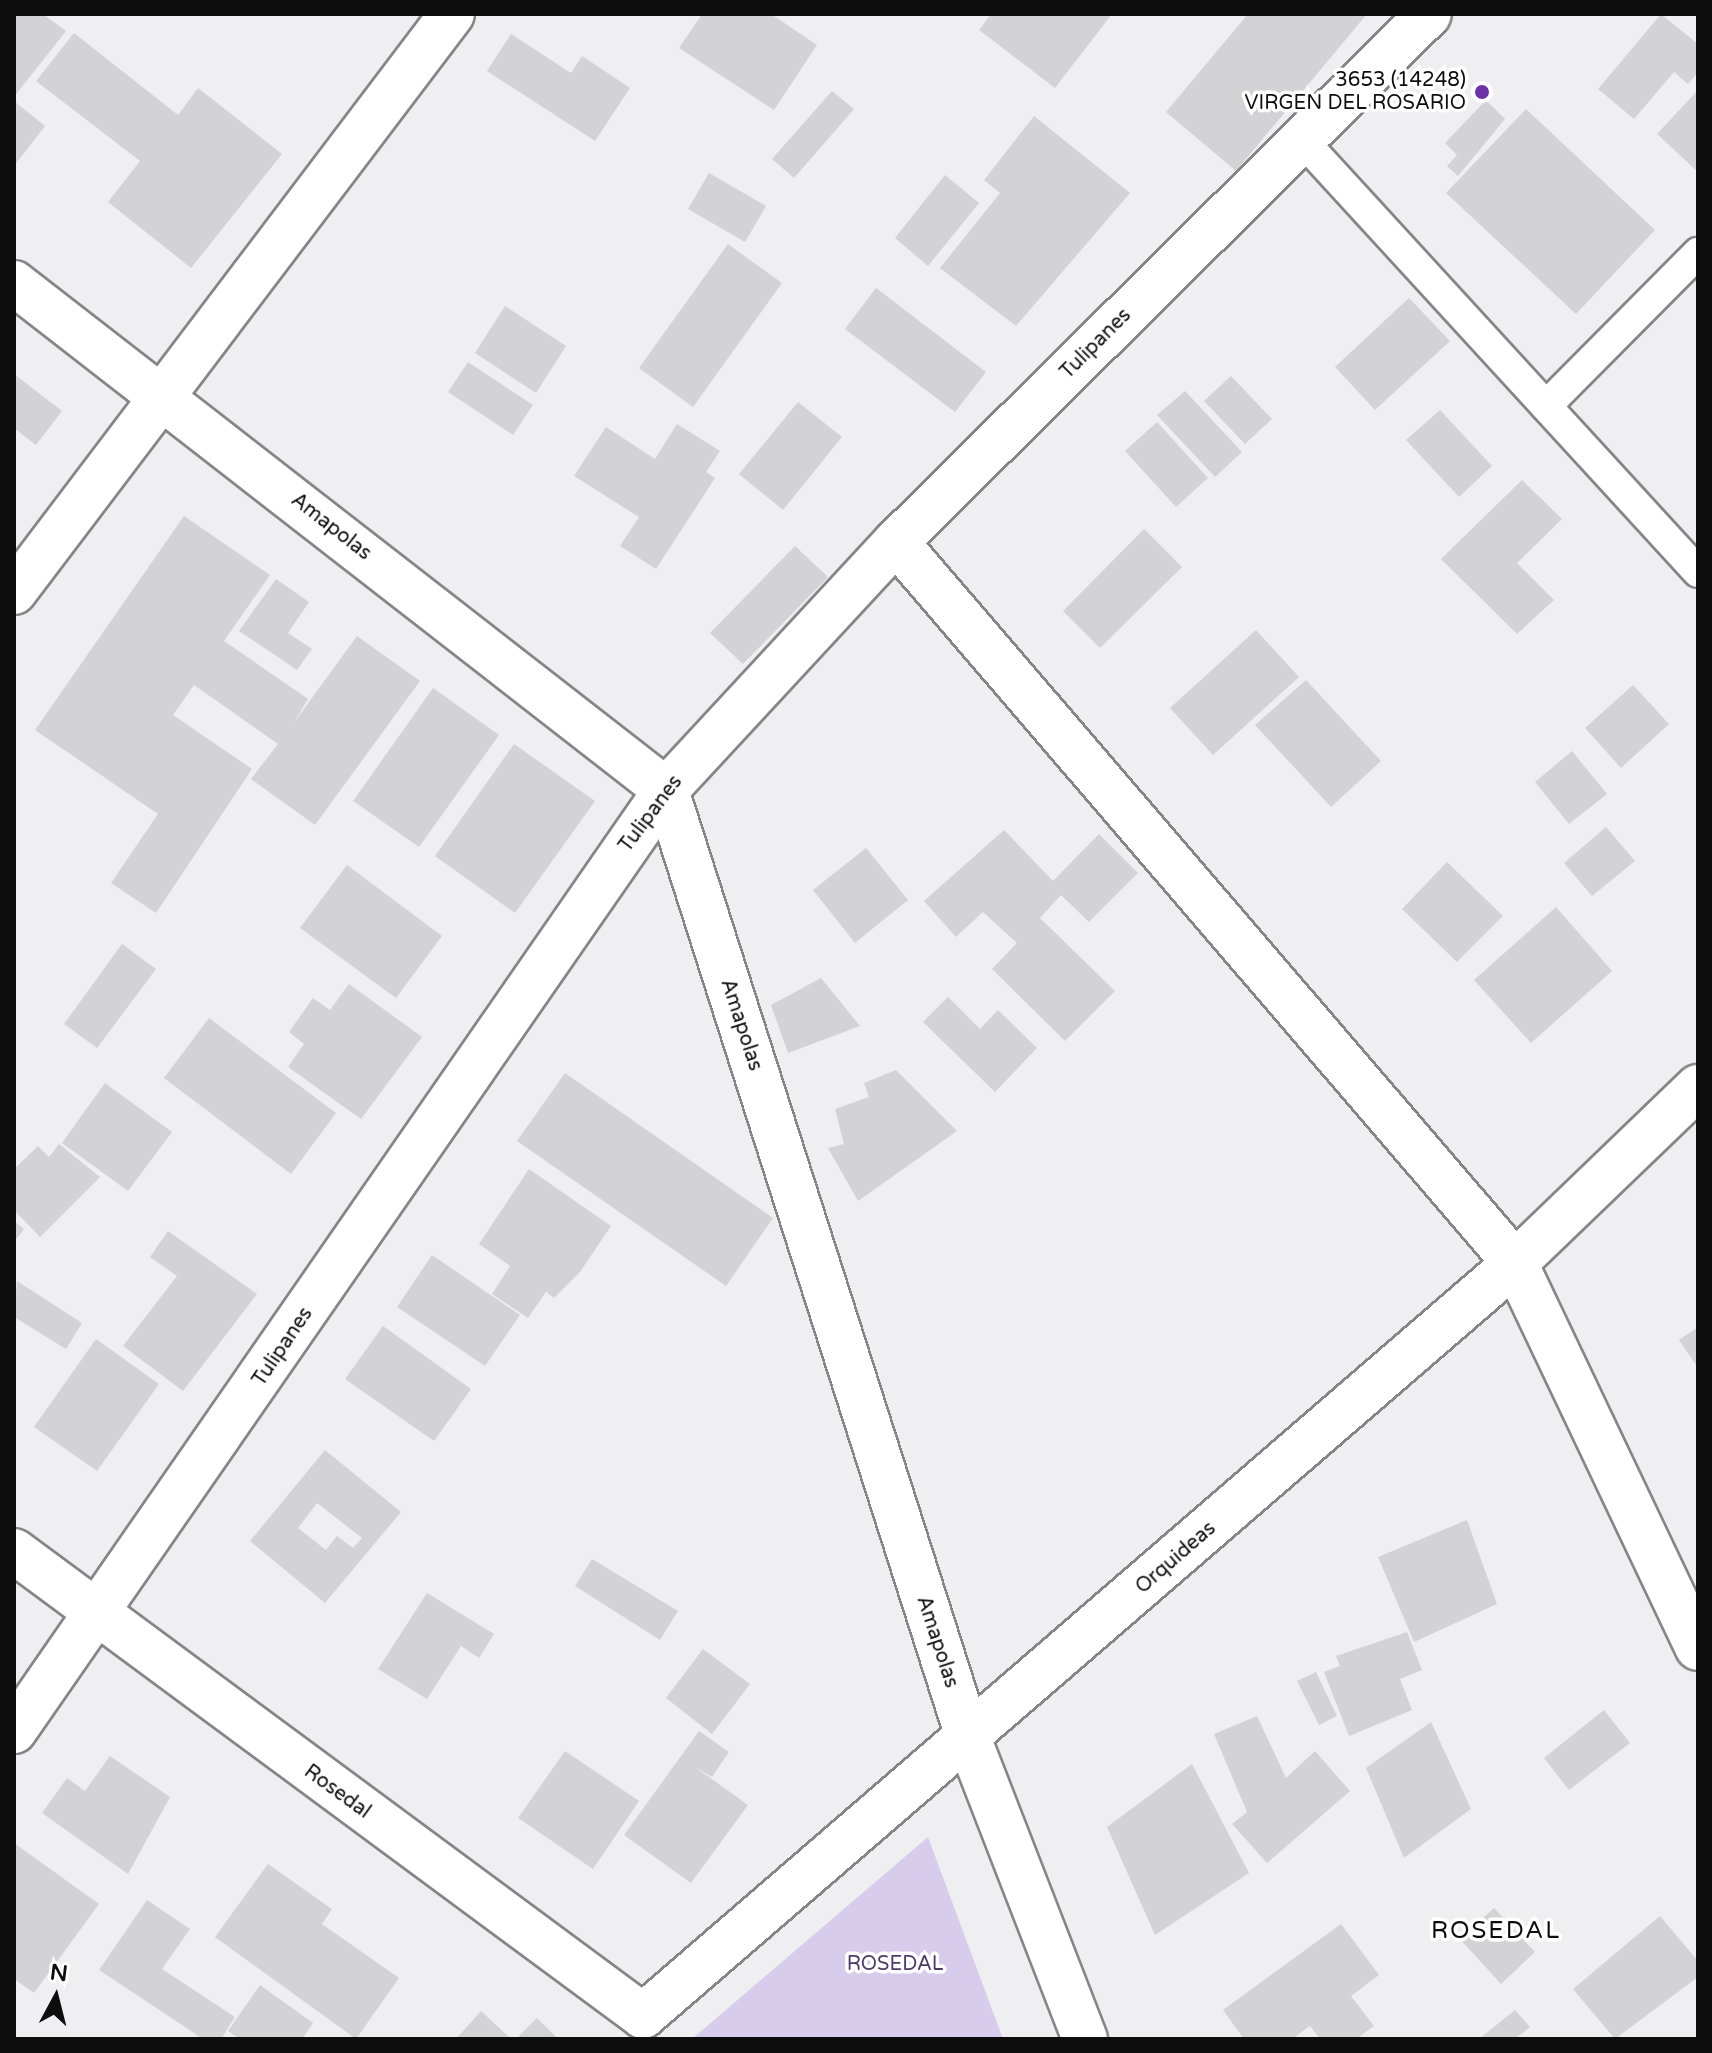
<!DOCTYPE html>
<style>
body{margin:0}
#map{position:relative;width:1712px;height:2053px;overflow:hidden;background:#efeef1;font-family:"Varela Round",sans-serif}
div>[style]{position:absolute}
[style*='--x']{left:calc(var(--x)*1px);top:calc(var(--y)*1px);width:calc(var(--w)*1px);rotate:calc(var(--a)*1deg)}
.green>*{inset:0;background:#d7ccec}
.building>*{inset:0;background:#d3d2d5}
.roads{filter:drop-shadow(2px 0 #868588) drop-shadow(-2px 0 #868588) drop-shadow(0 2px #868588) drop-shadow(0 -2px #868588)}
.lane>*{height:30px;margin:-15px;padding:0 15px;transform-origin:15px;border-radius:15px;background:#fff}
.street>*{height:44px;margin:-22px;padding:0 22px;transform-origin:22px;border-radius:22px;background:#fff}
.dots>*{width:22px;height:22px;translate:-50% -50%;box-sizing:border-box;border:4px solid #fff;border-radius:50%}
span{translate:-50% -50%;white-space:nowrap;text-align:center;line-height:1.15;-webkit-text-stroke:7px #fff;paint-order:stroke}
.poi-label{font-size:20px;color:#0d0d0e}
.right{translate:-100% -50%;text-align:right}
.street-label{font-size:20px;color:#0d0d0e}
.park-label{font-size:20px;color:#4d3b67}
.quarter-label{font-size:24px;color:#0d0d0e;letter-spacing:2px}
.frame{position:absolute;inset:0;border:16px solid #0d0d0e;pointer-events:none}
.north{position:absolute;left:16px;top:1957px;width:80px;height:80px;-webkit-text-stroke:6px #fff;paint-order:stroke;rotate:7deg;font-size:22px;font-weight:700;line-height:32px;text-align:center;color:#0d0d0e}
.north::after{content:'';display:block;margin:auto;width:28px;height:36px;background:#0d0d0e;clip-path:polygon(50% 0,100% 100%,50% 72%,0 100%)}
</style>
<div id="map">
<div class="green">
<div style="clip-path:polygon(928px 1837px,1003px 2039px,692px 2039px)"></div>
</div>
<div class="building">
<div style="clip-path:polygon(14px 14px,43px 14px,66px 31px,14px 97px)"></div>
<div style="clip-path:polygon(702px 14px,771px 14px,817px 45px,774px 110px,679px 48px)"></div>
<div style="clip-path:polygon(991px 14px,1112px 14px,1055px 88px,979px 30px)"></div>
<div style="clip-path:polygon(1248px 14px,1367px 14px,1236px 171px,1166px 112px)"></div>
<div style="clip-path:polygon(1661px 14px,1698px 44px,1698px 72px,1688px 84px,1674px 72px,1634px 119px,1598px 89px)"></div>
<div style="clip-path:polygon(74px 33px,178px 115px,198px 88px,282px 154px,191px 268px,108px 202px,140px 161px,36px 81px)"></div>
<div style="clip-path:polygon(511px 34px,571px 73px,582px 56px,630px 88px,595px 141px,487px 71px)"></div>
<div style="clip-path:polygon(1698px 90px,1698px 172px,1657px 134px)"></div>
<div style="clip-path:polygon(832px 91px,854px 109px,794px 178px,772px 159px)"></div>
<div style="clip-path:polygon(1486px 100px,1505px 119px,1458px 176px,1447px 166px,1457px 155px,1445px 143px)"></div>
<div style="clip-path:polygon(14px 101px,45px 126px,14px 166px)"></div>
<div style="clip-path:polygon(1526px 109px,1655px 230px,1576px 314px,1446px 193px)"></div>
<div style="clip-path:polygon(1034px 116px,1130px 193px,1016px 326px,940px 268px,1000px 193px,984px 180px)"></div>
<div style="clip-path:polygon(709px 173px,766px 206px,745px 242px,688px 209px)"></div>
<div style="clip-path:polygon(945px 175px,979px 203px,928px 266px,895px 238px)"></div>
<div style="clip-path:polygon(728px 244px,782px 283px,693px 407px,639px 368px)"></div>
<div style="clip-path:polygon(876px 288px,986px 372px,955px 412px,845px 329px)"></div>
<div style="clip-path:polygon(1409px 298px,1450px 341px,1375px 410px,1335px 367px)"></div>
<div style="clip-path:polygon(505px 306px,566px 346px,536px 393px,475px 353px)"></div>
<div style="clip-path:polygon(468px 362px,533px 405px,513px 435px,448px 392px)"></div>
<div style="clip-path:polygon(14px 374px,62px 411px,36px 445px,14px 428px)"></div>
<div style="clip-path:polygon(1231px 376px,1272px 419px,1245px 444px,1204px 401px)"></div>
<div style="clip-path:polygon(1185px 391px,1242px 452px,1215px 477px,1157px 415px)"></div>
<div style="clip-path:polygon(798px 402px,842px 437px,783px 510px,739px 474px)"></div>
<div style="clip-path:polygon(1440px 410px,1492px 466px,1459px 497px,1406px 440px)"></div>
<div style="clip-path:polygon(1157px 422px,1208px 478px,1176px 507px,1125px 451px)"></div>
<div style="clip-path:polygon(677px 424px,720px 451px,706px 472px,715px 478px,656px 569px,620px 546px,639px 517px,574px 476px,606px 427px,655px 459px)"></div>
<div style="clip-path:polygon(1522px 480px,1562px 519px,1517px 563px,1554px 600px,1517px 634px,1441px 559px)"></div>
<div style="clip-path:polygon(184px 516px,270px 575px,224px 641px,308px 699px,293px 724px,357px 636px,420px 681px,315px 825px,251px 779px,278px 744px,194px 685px,173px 715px,252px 769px,156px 913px,111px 883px,158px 814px,35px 730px)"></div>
<div style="clip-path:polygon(1144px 529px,1182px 567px,1100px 648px,1063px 611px)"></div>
<div style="clip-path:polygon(795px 546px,828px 577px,743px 664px,710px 633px)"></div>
<div style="clip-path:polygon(276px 579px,309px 602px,288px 633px,312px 649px,297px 670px,239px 631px)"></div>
<div style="clip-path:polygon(1256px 630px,1299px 677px,1213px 755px,1170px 708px)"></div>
<div style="clip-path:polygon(1306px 680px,1381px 761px,1331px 807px,1255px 725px)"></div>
<div style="clip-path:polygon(1633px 685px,1669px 724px,1621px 768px,1585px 728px)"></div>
<div style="clip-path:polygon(433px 688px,499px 735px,419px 847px,353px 801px)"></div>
<div style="clip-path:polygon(514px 744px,595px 801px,515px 913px,435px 856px)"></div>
<div style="clip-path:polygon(1572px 751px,1607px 794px,1569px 824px,1535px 782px)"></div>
<div style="clip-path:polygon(1606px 827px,1635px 861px,1592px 896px,1564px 863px)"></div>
<div style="clip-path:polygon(1004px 830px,1053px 881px,1099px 834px,1138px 873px,1089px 922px,1061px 895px,1040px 918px,1115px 991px,1065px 1041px,992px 969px,1017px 943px,983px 912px,956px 937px,924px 901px)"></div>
<div style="clip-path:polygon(866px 848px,908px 900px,855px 943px,813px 890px)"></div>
<div style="clip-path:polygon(1447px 862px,1503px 916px,1457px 962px,1402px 909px)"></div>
<div style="clip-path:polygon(347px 865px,442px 936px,396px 998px,300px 928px)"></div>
<div style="clip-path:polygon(1556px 907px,1612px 971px,1531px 1043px,1474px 980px)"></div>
<div style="clip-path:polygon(122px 944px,156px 969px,97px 1048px,64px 1024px)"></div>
<div style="clip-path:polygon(821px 978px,860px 1026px,788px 1053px,771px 1005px)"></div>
<div style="clip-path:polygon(349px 984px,422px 1037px,361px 1119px,288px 1067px,304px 1044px,289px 1032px,313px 998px,330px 1010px)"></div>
<div style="clip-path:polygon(948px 997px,980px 1029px,998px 1010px,1037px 1048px,995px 1092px,923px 1022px)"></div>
<div style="clip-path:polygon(209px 1018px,336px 1113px,291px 1174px,164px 1078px)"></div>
<div style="clip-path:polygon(896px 1070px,957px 1131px,858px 1201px,828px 1148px,844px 1144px,835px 1109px,869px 1097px,864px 1083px)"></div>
<div style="clip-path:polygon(565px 1073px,773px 1218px,726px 1286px,517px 1141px)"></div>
<div style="clip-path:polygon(105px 1083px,172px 1132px,128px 1191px,62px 1143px)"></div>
<div style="clip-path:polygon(59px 1144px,100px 1177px,40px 1237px,14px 1210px,14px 1169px,38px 1146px,49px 1157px)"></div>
<div style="clip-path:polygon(529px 1169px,611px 1226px,580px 1272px,554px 1298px,546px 1292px,528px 1318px,492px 1294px,510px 1266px,479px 1244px)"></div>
<div style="clip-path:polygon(14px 1221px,24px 1229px,14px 1242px)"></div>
<div style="clip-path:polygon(168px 1231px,257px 1294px,183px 1391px,123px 1346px,177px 1276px,150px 1257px)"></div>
<div style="clip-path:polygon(432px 1255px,520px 1315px,485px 1366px,397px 1307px)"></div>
<div style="clip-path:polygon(17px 1281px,82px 1323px,66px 1349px,14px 1317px)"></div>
<div style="clip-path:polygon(383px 1326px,471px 1389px,434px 1441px,345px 1379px)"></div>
<div style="clip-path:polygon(1698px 1327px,1698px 1368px,1679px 1340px)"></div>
<div style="clip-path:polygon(96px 1339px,159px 1384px,97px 1471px,34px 1427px)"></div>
<div style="clip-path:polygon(evenodd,325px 1450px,401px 1512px,325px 1603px,250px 1541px,325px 1450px,317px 1503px,362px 1538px,353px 1548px,337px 1536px,326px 1550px,298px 1528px,317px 1503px)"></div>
<div style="clip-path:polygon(1467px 1520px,1497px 1604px,1414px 1642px,1378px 1557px)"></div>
<div style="clip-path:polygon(592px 1559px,678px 1611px,660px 1640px,575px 1586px)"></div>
<div style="clip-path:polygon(427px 1593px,494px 1634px,479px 1658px,461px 1646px,427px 1699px,378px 1669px)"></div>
<div style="clip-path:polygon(1407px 1632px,1422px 1670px,1400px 1679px,1412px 1710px,1349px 1736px,1324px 1672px,1340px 1666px,1336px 1656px)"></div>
<div style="clip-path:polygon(703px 1649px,750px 1684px,712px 1734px,666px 1698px)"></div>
<div style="clip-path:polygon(1316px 1672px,1337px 1716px,1319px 1725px,1297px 1681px)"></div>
<div style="clip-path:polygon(1604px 1710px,1630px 1743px,1569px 1790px,1544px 1758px)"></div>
<div style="clip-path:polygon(1257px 1716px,1286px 1778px,1315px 1751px,1350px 1791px,1267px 1863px,1232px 1824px,1247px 1812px,1214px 1734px)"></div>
<div style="clip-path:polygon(1431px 1722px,1471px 1809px,1404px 1858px,1366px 1768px)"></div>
<div style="clip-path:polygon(699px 1731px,729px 1752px,712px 1777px,695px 1767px,748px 1805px,691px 1883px,624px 1835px)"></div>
<div style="clip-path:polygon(565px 1751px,639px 1801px,593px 1869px,518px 1818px)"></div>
<div style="clip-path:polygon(110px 1756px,170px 1797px,128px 1874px,42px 1813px,67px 1778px,85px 1791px)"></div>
<div style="clip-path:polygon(1192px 1764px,1249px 1873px,1155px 1935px,1107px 1827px)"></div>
<div style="clip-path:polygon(14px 1843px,99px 1904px,34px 1993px,14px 1979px)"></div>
<div style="clip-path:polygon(268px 1864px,332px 1909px,322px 1924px,399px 1978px,356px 2039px,215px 1937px)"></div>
<div style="clip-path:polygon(147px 1900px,190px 1929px,162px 1969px,235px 2017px,221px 2039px,203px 2039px,99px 1970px)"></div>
<div style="clip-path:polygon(1494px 1908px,1535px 1952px,1501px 1984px,1460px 1939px)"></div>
<div style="clip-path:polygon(1660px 1916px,1698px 1961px,1698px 1977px,1615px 2039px,1573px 1989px)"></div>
<div style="clip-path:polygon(1341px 1924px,1379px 1975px,1351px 1996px,1374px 2026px,1356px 2039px,1320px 2039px,1310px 2026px,1292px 2039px,1244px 2039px,1223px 2010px)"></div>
<div style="clip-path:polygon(260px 1985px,313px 2023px,302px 2039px,240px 2039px,228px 2031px)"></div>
<div style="clip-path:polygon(1515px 2010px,1530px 2027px,1515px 2039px,1479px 2039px)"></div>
<div style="clip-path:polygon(481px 2011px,511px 2039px,456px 2039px)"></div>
<div style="clip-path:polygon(537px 2018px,558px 2039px,516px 2039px)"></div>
</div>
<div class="roads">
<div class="lane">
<div style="--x:1302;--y:140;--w:586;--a:47.49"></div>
<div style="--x:1546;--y:406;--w:216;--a:-45.2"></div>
</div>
<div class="street">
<div style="--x:14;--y:283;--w:826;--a:37.87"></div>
<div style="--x:666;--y:790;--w:997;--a:72.31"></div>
<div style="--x:969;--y:1740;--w:321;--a:68.8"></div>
<div style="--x:896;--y:542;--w:950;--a:49.35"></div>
<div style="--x:1515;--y:1263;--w:426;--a:64.6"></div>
<div style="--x:14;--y:592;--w:725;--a:-52.85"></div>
<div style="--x:14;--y:1551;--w:782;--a:36.47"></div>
<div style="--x:14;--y:1731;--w:1145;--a:-55.28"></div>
<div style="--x:666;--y:790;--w:338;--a:-47.2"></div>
<div style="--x:896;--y:542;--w:750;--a:-44.73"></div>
<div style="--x:643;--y:2016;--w:1152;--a:-40.81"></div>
<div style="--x:1515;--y:1263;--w:254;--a:-43.9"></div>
</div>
</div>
<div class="dots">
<div style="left:1482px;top:92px;background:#6c32a8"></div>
</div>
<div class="poi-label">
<span class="right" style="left:1466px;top:92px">3653 (14248)<br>VIRGEN DEL ROSARIO</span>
</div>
<div class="street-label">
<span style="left:1096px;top:344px;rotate:-45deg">Tulipanes</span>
<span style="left:331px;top:527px;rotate:38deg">Amapolas</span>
<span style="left:651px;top:814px;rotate:-53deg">Tulipanes</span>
<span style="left:741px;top:1025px;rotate:72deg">Amapolas</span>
<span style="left:283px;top:1347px;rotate:-56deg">Tulipanes</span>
<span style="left:1176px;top:1558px;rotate:-41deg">Orquideas</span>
<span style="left:937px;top:1642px;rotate:72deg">Amapolas</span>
<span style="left:337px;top:1792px;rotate:36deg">Rosedal</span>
</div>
<div class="park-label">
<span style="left:895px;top:1964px">ROSEDAL</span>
</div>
<div class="quarter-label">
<span style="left:1496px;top:1931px">ROSEDAL</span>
</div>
<div class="frame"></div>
<div class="north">N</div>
</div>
